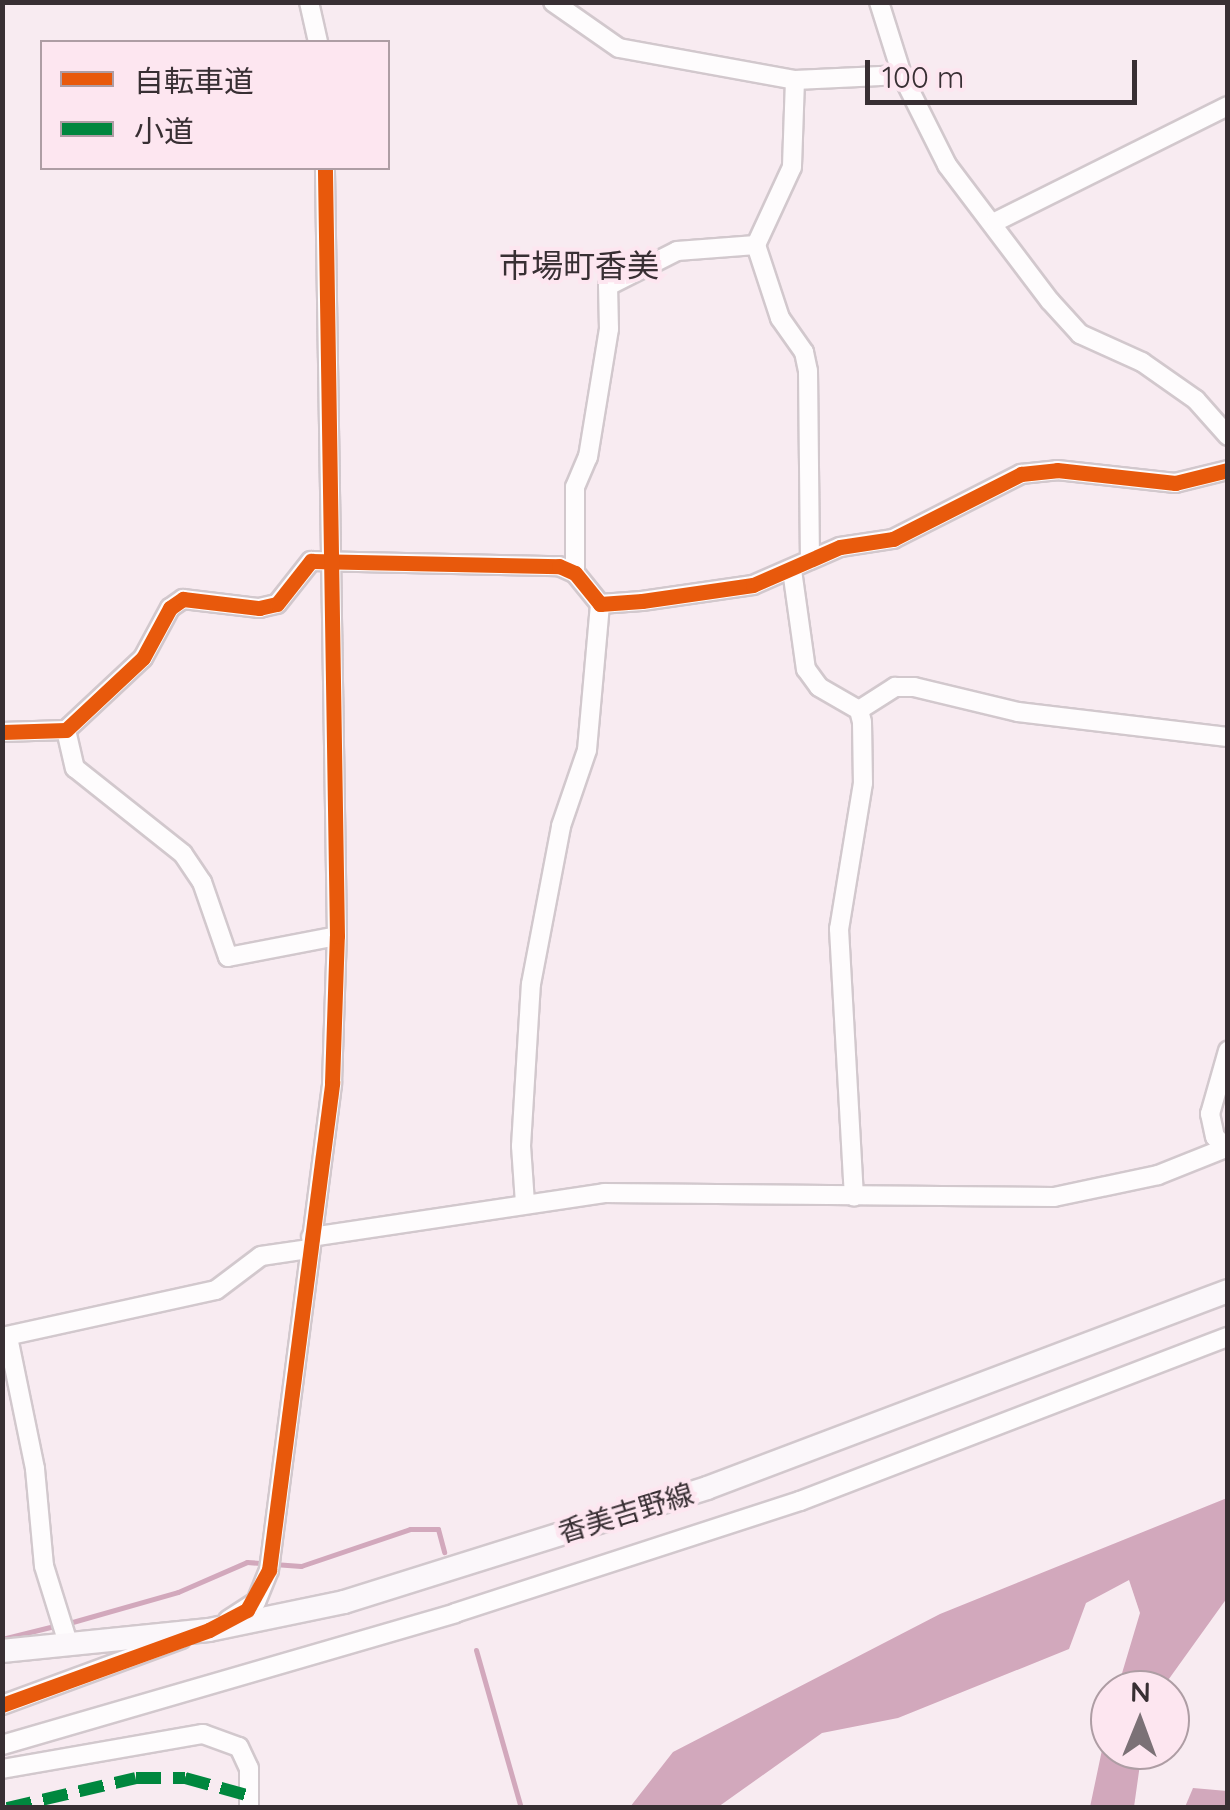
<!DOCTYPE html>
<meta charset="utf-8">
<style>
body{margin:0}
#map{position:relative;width:1230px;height:1810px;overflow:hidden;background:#f8ebf1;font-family:Quicksand,"Noto Sans JP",sans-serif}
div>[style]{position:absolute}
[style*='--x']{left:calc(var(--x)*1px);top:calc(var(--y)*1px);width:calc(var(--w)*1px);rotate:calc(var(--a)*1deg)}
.water>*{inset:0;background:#d2a8bc}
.stream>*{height:5px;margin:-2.5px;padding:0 2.5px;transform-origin:2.5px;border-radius:2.5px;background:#d2a8bc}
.roads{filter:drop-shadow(2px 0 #d2c8cd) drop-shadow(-2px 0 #d2c8cd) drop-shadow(0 2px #d2c8cd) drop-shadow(0 -2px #d2c8cd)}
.street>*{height:18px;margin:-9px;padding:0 9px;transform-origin:9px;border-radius:9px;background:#fefcfd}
.secondary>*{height:22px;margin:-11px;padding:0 11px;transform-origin:11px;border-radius:11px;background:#fbf7fa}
.quiet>*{height:12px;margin-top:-6px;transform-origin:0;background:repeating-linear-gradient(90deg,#00873e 0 25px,transparent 0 37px)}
.cycleway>*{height:15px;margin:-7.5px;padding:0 7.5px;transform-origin:7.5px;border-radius:7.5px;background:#e8590c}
span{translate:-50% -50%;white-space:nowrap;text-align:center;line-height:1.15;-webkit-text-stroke:8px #fde6f0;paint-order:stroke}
.street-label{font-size:28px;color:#382f33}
.quarter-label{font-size:32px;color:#382f33}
.frame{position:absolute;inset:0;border:5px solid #382f33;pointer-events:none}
.legend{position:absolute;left:40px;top:40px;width:350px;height:130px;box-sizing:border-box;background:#fde6f0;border:2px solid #ae9da4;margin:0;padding:12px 18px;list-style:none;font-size:30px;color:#382f33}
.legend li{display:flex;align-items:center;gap:20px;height:50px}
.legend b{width:50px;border:2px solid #ae9da4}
.north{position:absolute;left:1090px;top:1670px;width:100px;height:100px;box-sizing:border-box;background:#fde6f0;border:2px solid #ae9da4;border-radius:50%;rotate:1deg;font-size:28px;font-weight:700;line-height:40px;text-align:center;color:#382f33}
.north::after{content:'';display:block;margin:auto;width:35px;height:45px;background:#7b7176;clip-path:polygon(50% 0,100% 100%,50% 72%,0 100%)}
.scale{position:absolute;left:865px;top:60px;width:272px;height:45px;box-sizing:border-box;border:5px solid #382f33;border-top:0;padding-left:12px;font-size:30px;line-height:35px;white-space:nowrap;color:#382f33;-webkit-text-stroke:8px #fde6f0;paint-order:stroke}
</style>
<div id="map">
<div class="water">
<div style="clip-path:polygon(1227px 1498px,1227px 1598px,1161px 1690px,1117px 1690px,1140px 1613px,1129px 1580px,1086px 1603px,1069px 1649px,898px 1718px,822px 1733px,718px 1807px,630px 1807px,673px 1752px,940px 1614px)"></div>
<div style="clip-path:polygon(1110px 1712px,1110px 1750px,1142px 1750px,1134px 1807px,1090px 1807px)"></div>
<div style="clip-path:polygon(1193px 1788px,1227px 1791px,1227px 1807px,1185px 1807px)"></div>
</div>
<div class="stream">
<div style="--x:69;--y:1623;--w:113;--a:-15.9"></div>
<div style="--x:178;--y:1592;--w:75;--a:-23.5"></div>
<div style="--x:247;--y:1562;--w:54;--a:4.2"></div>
<div style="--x:301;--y:1566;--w:115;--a:-18.7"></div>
<div style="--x:410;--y:1529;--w:28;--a:0"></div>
<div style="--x:438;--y:1529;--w:24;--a:75"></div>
<div style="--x:2;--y:1639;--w:58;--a:-14"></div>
<div style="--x:476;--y:1650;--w:164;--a:74.1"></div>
</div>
<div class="roads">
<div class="street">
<div style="--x:309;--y:2;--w:41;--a:77.3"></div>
<div style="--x:553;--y:2;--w:80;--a:34.9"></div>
<div style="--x:619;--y:48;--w:179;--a:10.3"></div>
<div style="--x:795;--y:80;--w:107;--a:-2.7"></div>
<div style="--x:879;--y:2;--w:77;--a:72.5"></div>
<div style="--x:902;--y:75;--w:101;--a:63.4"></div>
<div style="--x:947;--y:165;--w:171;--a:52.9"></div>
<div style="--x:1050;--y:301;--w:45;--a:47.7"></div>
<div style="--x:1080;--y:334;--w:68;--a:24.3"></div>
<div style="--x:1142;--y:362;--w:66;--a:35.1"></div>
<div style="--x:1196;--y:400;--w:48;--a:48.4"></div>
<div style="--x:795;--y:80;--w:87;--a:92"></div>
<div style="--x:792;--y:167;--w:86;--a:114.8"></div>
<div style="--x:756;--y:245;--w:77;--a:71.8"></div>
<div style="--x:780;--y:318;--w:42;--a:54.8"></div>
<div style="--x:804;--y:352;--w:19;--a:78"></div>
<div style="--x:808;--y:371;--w:188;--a:89.4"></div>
<div style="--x:995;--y:222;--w:260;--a:-26.5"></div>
<div style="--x:792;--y:570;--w:100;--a:82"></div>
<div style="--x:806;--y:669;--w:22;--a:54"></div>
<div style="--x:819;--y:687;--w:46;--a:29.9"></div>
<div style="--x:859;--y:710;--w:12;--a:76"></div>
<div style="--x:862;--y:722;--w:61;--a:89.1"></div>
<div style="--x:863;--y:783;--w:148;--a:99.3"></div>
<div style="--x:839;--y:929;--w:268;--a:86.8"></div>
<div style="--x:575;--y:573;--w:86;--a:-90"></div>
<div style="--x:575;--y:487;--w:33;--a:-67"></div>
<div style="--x:588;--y:457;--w:130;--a:-80.7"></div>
<div style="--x:609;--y:329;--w:43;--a:-91.3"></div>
<div style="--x:608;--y:286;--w:77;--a:-26.9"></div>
<div style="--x:677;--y:251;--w:79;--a:-4.3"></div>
<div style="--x:859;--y:710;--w:43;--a:-32.6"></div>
<div style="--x:895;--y:687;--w:19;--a:0"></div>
<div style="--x:914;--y:687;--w:107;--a:13.5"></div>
<div style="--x:1018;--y:712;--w:211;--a:6.8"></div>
<div style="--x:66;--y:730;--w:39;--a:77"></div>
<div style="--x:75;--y:768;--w:138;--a:38.5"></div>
<div style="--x:183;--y:854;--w:34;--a:56"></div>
<div style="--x:202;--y:882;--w:79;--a:70.9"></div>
<div style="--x:228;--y:957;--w:111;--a:-10.9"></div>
<div style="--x:2;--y:732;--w:64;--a:-1.8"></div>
<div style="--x:66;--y:730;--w:105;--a:-43.1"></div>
<div style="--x:143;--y:658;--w:57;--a:-61.6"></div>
<div style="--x:170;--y:608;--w:16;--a:-35"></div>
<div style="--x:183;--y:599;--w:77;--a:6.8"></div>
<div style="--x:259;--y:608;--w:18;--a:-13"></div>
<div style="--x:277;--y:604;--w:55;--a:-51.7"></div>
<div style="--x:311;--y:561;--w:248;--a:1.2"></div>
<div style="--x:559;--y:566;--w:17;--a:24"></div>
<div style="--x:575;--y:573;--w:40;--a:51"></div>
<div style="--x:600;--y:604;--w:42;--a:-4.1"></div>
<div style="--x:642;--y:601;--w:112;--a:-8.2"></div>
<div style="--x:753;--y:585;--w:95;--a:-23.6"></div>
<div style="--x:840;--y:547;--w:54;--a:-8.6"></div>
<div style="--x:893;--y:539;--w:144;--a:-26.9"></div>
<div style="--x:1021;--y:474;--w:36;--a:-6"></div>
<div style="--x:1057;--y:470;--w:119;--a:6.3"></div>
<div style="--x:1175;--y:483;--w:55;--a:-13.8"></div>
<div style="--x:1227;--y:1148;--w:16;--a:-137"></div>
<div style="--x:1215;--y:1137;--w:24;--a:-102"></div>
<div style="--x:1210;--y:1114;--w:66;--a:-74.1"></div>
<div style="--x:525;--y:1203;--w:57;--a:-94"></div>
<div style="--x:521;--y:1146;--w:162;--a:-86.5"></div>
<div style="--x:531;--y:984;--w:161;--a:-79.2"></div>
<div style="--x:561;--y:826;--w:80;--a:-71.1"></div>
<div style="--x:587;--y:750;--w:147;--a:-84.9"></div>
<div style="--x:311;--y:1237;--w:296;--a:-8.5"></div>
<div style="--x:604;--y:1193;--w:450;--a:0.5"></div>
<div style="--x:1054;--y:1197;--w:106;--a:-11.9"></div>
<div style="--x:1158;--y:1175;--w:75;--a:-21.8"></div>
<div style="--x:2;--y:1337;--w:219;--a:-12.4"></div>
<div style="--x:216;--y:1290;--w:56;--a:-37.1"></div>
<div style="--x:261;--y:1256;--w:49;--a:-8.3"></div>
<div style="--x:8;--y:1337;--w:135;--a:78.4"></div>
<div style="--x:35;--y:1469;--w:97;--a:84.7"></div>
<div style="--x:44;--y:1566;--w:77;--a:72.7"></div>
<div style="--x:228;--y:1620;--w:33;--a:-33"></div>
<div style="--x:256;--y:1602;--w:35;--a:-68"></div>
<div style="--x:269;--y:1570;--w:491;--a:-82.6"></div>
<div style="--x:332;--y:1083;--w:147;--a:-88.1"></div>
<div style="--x:337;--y:936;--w:768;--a:-90.9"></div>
<div style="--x:2;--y:1705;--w:191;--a:-20.2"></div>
<div style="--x:2;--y:1745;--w:472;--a:-16.2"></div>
<div style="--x:455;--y:1613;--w:363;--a:-18"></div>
<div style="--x:800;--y:1501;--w:458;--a:-21"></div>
<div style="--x:2;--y:1769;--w:204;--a:-9.9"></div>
<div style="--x:203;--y:1734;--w:38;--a:20"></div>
<div style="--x:239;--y:1747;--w:23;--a:65"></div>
<div style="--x:249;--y:1768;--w:40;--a:90"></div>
</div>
<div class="secondary">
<div style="--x:2;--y:1651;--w:208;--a:-5.8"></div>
<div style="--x:209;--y:1630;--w:138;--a:-11.7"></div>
<div style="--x:344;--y:1602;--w:380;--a:-17.4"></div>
<div style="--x:707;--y:1488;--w:557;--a:-20.71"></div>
</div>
</div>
<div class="quiet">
<div style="--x:7;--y:1808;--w:132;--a:-13.1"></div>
<div style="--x:136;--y:1778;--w:49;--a:0"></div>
<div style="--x:185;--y:1778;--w:67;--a:15.5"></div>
</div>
<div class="cycleway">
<div style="--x:2;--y:732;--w:64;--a:-1.8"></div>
<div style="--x:66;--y:730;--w:105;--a:-43.1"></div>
<div style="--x:143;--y:658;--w:57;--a:-61.6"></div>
<div style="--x:170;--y:608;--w:16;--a:-35"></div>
<div style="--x:183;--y:599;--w:77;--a:6.8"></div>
<div style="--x:259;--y:608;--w:18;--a:-13"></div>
<div style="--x:277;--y:604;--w:55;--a:-51.7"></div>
<div style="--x:311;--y:561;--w:248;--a:1.2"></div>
<div style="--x:559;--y:566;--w:17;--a:24"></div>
<div style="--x:575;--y:573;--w:40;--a:51"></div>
<div style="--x:600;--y:604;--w:42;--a:-4.1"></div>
<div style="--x:642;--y:601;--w:112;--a:-8.2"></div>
<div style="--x:753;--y:585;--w:95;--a:-23.6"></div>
<div style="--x:840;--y:547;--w:54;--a:-8.6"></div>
<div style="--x:893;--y:539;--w:144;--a:-26.9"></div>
<div style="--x:1021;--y:474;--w:36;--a:-6"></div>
<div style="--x:1057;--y:470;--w:119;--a:6.3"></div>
<div style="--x:1175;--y:483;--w:55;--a:-13.8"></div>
<div style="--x:2;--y:1705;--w:220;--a:-19.9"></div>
<div style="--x:209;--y:1630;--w:43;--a:-27.8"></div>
<div style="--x:247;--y:1610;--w:46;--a:-61.2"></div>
<div style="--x:269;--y:1570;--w:491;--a:-82.6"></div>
<div style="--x:332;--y:1083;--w:147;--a:-88.1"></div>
<div style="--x:337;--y:936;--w:768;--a:-90.9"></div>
</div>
<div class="street-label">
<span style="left:626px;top:1513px;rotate:-17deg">香美吉野線</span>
</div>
<div class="quarter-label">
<span style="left:579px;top:265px">市場町香美</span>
</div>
<div class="frame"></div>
<ul class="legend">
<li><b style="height:12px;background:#e8590c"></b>自転車道</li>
<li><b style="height:12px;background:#00873e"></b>小道</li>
</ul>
<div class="north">N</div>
<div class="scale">100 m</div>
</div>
